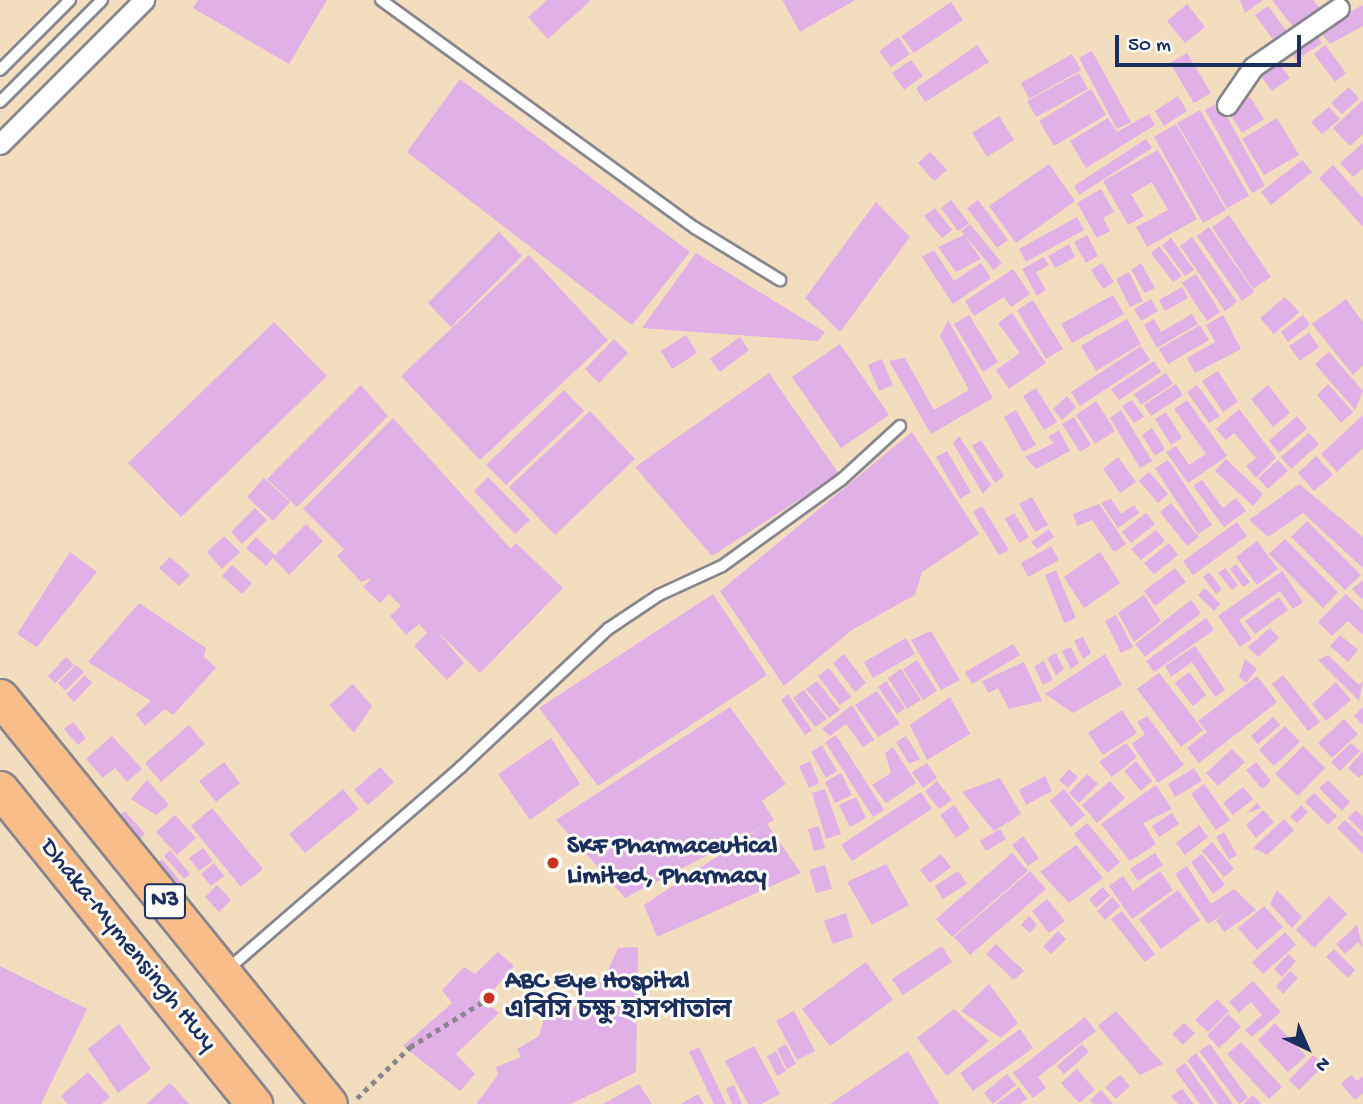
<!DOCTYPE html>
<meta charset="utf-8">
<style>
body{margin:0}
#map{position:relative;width:1363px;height:1104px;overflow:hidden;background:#f3ddbf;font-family:"Gochi Hand","Noto Sans Bengali",sans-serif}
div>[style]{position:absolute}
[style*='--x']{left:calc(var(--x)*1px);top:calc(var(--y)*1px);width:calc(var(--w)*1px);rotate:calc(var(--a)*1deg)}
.building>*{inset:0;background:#e1b0e6}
.path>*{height:4.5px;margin-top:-2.25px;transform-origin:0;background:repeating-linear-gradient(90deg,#87868e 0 5px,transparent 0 10px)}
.roads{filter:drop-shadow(2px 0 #87868e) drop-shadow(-2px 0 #87868e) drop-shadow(0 2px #87868e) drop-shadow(0 -2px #87868e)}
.lane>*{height:10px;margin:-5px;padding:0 5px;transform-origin:5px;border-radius:5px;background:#fff}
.street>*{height:19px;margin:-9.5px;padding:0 9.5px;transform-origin:9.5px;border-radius:9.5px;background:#fff}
.highway>*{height:35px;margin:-17.5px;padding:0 17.5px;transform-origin:17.5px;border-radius:17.5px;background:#f8bd88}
.dots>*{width:19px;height:19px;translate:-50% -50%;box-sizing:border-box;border:4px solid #fdfcf7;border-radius:50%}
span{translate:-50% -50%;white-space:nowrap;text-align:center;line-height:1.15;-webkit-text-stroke:6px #fdfcf7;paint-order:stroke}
.shield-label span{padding:2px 5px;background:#fdfcf7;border:2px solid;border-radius:5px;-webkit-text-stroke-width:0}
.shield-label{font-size:24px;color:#1b2f5e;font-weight:700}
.poi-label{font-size:26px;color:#1b2f5e;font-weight:700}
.left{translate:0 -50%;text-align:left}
.street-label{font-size:26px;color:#1b2f5e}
.north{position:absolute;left:1272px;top:1013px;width:70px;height:70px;-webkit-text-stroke:5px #fdfcf7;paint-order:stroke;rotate:136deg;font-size:19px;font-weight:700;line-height:28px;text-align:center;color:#1b2f5e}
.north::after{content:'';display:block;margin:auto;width:24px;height:32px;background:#1b2f5e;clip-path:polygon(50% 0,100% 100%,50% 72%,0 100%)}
.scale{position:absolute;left:1115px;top:35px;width:186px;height:32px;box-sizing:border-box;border:4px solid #1b2f5e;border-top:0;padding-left:9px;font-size:21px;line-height:24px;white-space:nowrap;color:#1b2f5e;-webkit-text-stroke:5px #fdfcf7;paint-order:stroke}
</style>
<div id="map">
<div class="building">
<div style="clip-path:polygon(198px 0,327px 0,289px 64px,193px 8px)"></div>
<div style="clip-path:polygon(547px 0,591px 0,548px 39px,528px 17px)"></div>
<div style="clip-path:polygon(782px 0,855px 0,800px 32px)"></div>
<div style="clip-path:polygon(1240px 0,1263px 0,1245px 13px)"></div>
<div style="clip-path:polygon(1272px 0,1313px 0,1327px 17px,1301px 37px)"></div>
<div style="clip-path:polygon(951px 2px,963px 20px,914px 53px,901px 36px)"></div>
<div style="clip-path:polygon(1187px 4px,1205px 27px,1185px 43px,1167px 21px)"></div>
<div style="clip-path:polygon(1363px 5px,1363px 26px,1330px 44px,1318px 29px)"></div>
<div style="clip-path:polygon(1268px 6px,1291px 37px,1278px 46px,1255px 15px)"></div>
<div style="clip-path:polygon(1314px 32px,1322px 43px,1296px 60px,1289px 49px)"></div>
<div style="clip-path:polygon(898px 37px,910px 54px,891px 67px,879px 51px)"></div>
<div style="clip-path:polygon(977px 45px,989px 62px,925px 102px,916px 88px)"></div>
<div style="clip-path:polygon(1325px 45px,1346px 73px,1335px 82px,1314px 54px)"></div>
<div style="clip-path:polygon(1092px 51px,1131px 122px,1117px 129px,1079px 58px)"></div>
<div style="clip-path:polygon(1187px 53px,1211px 93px,1194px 103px,1170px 63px)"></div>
<div style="clip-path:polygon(1072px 54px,1081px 70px,1029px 99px,1021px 83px)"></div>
<div style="clip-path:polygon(1274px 57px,1290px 78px,1272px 91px,1256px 70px)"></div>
<div style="clip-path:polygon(911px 60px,923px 76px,904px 90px,892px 73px)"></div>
<div style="clip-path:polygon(1079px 73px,1088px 89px,1036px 117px,1027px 101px)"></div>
<div style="clip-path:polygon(460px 79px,690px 252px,632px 325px,407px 152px)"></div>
<div style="clip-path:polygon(1349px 87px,1359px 99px,1342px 114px,1331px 103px)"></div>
<div style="clip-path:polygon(1091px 89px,1106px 115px,1054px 146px,1039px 121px)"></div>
<div style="clip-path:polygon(1178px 96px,1187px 111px,1164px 126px,1155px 111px)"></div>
<div style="clip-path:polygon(1250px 97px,1264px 119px,1242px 133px,1228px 111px)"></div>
<div style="clip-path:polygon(1363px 100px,1363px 134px,1350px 146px,1333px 128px)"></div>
<div style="clip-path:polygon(1219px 102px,1265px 186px,1252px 193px,1205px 110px)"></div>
<div style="clip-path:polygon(1329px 107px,1340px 119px,1322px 134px,1311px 122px)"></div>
<div style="clip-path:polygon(1200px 110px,1249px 196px,1227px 208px,1177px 123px)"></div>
<div style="clip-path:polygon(1149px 114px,1155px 125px,1086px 168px,1070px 141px,1108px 118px,1117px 132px)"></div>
<div style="clip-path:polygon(999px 116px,1014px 140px,987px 157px,972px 133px)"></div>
<div style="clip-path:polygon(1277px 118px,1299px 155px,1264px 175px,1242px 139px)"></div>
<div style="clip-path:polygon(1176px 124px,1226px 210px,1203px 223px,1154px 137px)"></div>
<div style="clip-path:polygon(1146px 139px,1152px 148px,1079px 195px,1074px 186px)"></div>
<div style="clip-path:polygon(1363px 143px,1363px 168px,1353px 177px,1340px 163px)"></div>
<div style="clip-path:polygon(1158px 150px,1197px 219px,1147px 247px,1136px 227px,1168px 210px,1152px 182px,1131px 194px,1144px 216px,1128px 225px,1103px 181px)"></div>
<div style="clip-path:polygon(930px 152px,947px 170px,934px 181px,918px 163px)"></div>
<div style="clip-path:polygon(1302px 160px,1312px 172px,1271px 205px,1261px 192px)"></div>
<div style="clip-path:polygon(1049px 164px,1075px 201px,1016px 243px,989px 206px)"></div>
<div style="clip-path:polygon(1333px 165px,1363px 198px,1363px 227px,1319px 178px)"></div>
<div style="clip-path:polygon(1101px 189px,1114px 212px,1103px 218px,1110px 231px,1097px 238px,1077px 203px)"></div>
<div style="clip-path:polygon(951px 200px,969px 223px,958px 231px,941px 208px)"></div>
<div style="clip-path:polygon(978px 200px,1008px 240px,997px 248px,967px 208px)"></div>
<div style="clip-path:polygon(876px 202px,910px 237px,840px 332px,805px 298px)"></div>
<div style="clip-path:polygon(935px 208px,952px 230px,942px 238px,924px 216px)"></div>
<div style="clip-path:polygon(1229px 215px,1271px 277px,1253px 289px,1212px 227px)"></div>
<div style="clip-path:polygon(1077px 217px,1084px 230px,1026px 262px,1019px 249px)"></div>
<div style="clip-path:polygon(970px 224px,1002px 263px,994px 270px,961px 231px)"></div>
<div style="clip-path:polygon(1209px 227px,1254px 292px,1242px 301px,1197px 236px)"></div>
<div style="clip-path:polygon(499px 232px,522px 256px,451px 327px,428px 303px)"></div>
<div style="clip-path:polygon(964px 235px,981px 259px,956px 272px,938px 247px)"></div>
<div style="clip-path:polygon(1087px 235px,1098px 256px,1086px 263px,1074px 242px)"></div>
<div style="clip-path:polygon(1192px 237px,1237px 302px,1225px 311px,1180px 246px)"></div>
<div style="clip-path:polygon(1171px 238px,1194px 270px,1185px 276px,1162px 245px)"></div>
<div style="clip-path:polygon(1069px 244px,1075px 257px,1055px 268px,1048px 256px)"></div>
<div style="clip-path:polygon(1159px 246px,1182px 276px,1173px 282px,1151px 253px)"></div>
<div style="clip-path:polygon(934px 250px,954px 281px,981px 263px,991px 278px,953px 304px,922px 257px)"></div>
<div style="clip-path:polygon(696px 253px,825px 332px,818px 341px,642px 328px)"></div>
<div style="clip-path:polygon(529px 255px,608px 340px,480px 460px,401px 376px)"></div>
<div style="clip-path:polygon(1044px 257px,1049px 265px,1036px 272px,1046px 290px,1037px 296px,1022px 269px)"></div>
<div style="clip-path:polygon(1102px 263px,1114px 282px,1103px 289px,1091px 270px)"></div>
<div style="clip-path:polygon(1141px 263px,1155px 288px,1145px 293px,1131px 270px)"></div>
<div style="clip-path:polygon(1013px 269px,1030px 294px,1011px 307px,1004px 297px,974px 316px,965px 301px)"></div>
<div style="clip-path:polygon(1129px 272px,1143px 301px,1130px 307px,1116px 279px)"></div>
<div style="clip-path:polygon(1196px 274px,1220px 312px,1207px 321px,1182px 283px)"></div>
<div style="clip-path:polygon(1182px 287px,1188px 298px,1165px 311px,1159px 300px)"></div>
<div style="clip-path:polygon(1113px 295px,1124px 314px,1072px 343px,1061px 324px)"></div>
<div style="clip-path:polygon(1285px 297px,1299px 312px,1274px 334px,1260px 318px)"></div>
<div style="clip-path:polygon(1151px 299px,1158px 311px,1141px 321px,1134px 309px)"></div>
<div style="clip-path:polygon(1346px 299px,1363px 322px,1363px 365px,1353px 375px,1312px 324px)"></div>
<div style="clip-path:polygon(1033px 300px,1063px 349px,1046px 359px,1017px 310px)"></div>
<div style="clip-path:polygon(1012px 313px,1046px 363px,1009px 389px,996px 370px,1020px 353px,998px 323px)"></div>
<div style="clip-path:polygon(1192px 314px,1198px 324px,1157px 348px,1144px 325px,1154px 319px,1161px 332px)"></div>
<div style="clip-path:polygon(969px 315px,998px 362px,983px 372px,954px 324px)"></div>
<div style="clip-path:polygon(1223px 315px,1241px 349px,1195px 373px,1187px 358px,1215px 342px,1206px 325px)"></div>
<div style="clip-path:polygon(1303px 315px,1310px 325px,1288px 342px,1281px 332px)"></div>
<div style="clip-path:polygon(1127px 319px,1141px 344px,1096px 371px,1081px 346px)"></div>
<div style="clip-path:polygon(948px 320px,993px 398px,931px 434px,889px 361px,905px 358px,934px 410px,969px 390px,940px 336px)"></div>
<div style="clip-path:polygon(274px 322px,327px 376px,181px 517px,128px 463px)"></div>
<div style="clip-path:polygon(1200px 325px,1209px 340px,1168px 364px,1159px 349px)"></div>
<div style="clip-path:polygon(1309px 333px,1319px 347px,1300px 361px,1289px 346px)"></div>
<div style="clip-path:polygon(686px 335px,697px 353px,672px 369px,661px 351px)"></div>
<div style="clip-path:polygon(740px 337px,749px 350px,720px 372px,710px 359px)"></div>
<div style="clip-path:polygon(614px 339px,628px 353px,599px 383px,585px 369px)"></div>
<div style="clip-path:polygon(840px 344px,889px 415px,841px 448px,792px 377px)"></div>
<div style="clip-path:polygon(1141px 346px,1150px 360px,1080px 406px,1071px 392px)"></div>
<div style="clip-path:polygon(1329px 352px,1363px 391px,1355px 410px,1315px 364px)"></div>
<div style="clip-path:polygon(882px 359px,893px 385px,879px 391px,868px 365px)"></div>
<div style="clip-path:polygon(1154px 361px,1161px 372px,1119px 400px,1111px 389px)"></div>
<div style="clip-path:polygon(1218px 371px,1238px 402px,1223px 412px,1202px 381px)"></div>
<div style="clip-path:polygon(769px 373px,839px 474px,712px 556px,635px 467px)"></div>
<div style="clip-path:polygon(1166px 373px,1173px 384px,1141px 405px,1134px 394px)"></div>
<div style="clip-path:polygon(1176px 384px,1183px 395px,1151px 416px,1144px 405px)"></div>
<div style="clip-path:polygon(1328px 384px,1353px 412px,1341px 423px,1317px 395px)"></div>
<div style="clip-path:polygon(361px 385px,388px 416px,297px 507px,267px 479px)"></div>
<div style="clip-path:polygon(1197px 385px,1220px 416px,1209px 423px,1187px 392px)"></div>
<div style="clip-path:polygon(1268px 385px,1290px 413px,1273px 427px,1251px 399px)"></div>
<div style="clip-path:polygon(1036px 388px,1057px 422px,1044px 430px,1023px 396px)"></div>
<div style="clip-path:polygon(564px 390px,584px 411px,506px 485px,486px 465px)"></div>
<div style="clip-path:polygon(1067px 396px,1076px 407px,1062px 420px,1053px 409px)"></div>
<div style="clip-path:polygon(1132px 400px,1144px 417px,1134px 423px,1122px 406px)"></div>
<div style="clip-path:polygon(1187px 400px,1227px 456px,1188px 483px,1166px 452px,1176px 446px,1189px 465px,1206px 454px,1174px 409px)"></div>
<div style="clip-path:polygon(1096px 401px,1115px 431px,1095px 444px,1076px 415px)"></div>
<div style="clip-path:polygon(1239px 409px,1276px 458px,1256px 478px,1246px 466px,1256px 458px,1234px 433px,1226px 440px,1216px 429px)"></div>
<div style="clip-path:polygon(1016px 410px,1036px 445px,1023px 452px,1004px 417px)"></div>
<div style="clip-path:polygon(1121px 410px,1152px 461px,1140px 468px,1110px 418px)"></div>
<div style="clip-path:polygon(590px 411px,635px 459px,555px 535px,509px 487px)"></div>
<div style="clip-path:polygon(1166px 412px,1182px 438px,1171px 445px,1155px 419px)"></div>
<div style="clip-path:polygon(1363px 415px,1363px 448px,1337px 472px,1321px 454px)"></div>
<div style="clip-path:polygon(1297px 416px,1307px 428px,1279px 453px,1269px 441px)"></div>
<div style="clip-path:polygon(1074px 417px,1091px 445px,1080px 452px,1062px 424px)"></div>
<div style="clip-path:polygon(393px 418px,511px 549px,516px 543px,563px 588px,480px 673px,437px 631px,464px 663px,447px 680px,414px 646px,427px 633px,419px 624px,406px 635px,390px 616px,401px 606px,389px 594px,380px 603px,363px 587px,372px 578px,361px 582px,337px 556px,344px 549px,303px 509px)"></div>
<div style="clip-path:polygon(1152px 428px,1165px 449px,1155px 456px,1142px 435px)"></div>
<div style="clip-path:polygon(1059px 430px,1070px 451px,1036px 469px,1025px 457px,1054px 443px,1048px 437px)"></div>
<div style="clip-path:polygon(912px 432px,979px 534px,922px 572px,915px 595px,852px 630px,784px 686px,720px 591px)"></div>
<div style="clip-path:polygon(1309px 433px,1319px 444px,1291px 469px,1281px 457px)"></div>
<div style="clip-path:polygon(959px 436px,991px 485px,983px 494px,953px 443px)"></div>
<div style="clip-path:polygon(981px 440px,1004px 476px,995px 483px,972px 446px)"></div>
<div style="clip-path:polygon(947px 451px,971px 492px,960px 499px,936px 457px)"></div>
<div style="clip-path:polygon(1316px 456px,1333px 475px,1314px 491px,1298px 473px)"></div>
<div style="clip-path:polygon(1118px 457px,1136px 482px,1120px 493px,1103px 469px)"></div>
<div style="clip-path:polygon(1226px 459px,1263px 494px,1253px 506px,1215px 471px)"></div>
<div style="clip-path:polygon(1168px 460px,1212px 525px,1198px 534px,1155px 468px)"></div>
<div style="clip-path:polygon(1278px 460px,1288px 471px,1268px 489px,1258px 478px)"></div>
<div style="clip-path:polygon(1149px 472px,1168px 494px,1158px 503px,1139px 481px)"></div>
<div style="clip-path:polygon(488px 477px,530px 520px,515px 534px,474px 491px)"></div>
<div style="clip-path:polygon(264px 478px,290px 502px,273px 521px,247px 497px)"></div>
<div style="clip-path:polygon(1202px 480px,1223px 508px,1236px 498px,1246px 511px,1224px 527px,1193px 486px)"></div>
<div style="clip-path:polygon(1299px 484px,1363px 537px,1363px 568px,1303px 513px,1268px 537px,1249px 520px)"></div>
<div style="clip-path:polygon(1032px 497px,1048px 525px,1035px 532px,1019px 504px)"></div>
<div style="clip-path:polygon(1111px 499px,1121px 514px,1134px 505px,1139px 513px,1118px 528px,1101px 503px)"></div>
<div style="clip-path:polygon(1171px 503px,1199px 537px,1187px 546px,1160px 512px)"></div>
<div style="clip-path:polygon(1099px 504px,1126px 544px,1114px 552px,1092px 520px,1077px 526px,1073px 514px)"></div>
<div style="clip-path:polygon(982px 506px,1009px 550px,999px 555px,973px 512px)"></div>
<div style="clip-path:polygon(255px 508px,267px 520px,242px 544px,231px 532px)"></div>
<div style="clip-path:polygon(1014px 513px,1029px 537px,1019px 543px,1005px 519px)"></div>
<div style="clip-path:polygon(1146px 513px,1155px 524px,1131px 543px,1122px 532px)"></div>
<div style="clip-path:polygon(1307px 521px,1361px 575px,1345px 590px,1291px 537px)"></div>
<div style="clip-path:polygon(1237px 522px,1247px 536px,1193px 575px,1183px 561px)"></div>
<div style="clip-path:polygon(306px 524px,323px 541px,289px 575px,273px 558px,266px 566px,246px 548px,256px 537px,275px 555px)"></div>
<div style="clip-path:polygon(1049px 529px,1054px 537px,1037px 549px,1031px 542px)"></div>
<div style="clip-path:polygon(1156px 530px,1165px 541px,1141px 560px,1131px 549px)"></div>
<div style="clip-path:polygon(224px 536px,240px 552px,222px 569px,207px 552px)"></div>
<div style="clip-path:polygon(1285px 539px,1338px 592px,1323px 608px,1269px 554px)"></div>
<div style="clip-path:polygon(1257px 541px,1278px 569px,1257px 585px,1236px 557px)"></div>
<div style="clip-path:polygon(1169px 543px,1178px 555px,1154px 574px,1144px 563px)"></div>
<div style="clip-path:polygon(1051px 546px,1059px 560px,1028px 577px,1021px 563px)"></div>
<div style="clip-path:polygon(70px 552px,97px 572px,37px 647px,17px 634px)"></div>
<div style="clip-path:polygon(1100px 552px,1120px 583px,1084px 608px,1064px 577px)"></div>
<div style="clip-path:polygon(170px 557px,190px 575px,179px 586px,159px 568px)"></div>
<div style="clip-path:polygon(1236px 564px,1250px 582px,1243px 587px,1230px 569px)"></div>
<div style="clip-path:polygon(232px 565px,252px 583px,242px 594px,222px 576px)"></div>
<div style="clip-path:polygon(1175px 568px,1186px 582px,1155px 606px,1144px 591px)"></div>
<div style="clip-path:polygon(1225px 568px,1238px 585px,1232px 590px,1218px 573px)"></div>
<div style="clip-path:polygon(1056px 570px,1076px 618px,1064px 623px,1045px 575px)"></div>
<div style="clip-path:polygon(1282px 571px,1303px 602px,1293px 609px,1280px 591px,1239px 620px,1252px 639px,1240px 647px,1218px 616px)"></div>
<div style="clip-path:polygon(1209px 572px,1222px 589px,1216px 594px,1203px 577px)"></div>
<div style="clip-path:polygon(1363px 580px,1363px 598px,1362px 599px,1352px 589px)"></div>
<div style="clip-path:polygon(1205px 588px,1220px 604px,1214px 611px,1198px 595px)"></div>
<div style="clip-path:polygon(713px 594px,767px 675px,598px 786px,539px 708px)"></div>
<div style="clip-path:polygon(1346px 594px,1363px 611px,1363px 635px,1348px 621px,1332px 636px,1318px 622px)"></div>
<div style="clip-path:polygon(1144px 595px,1161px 621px,1134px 642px,1118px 613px)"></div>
<div style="clip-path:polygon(1279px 597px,1288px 610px,1255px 634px,1245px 621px)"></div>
<div style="clip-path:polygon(1191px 600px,1201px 613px,1145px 657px,1135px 644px)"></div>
<div style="clip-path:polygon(139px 603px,206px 648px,204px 657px,216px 668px,173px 715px,165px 709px,145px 726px,136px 714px,151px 701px,88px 662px)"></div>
<div style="clip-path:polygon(1116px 615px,1133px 647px,1121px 653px,1105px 621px)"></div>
<div style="clip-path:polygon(1206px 618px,1214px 630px,1154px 672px,1146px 661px)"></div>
<div style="clip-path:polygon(1270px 628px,1279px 638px,1258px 657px,1248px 647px)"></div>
<div style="clip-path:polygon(931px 631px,960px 680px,941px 690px,911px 640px)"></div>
<div style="clip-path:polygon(1340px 635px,1358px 650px,1348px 662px,1330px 646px)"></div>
<div style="clip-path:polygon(1083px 637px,1091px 653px,1083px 659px,1074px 641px)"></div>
<div style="clip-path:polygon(906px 638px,915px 654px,873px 678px,864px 662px)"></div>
<div style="clip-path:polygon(1013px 644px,1020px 655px,972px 684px,965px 672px)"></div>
<div style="clip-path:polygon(1195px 646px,1225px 690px,1215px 697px,1192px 662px,1171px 677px,1165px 666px)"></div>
<div style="clip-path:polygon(1071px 647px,1079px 663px,1071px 669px,1062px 651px)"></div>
<div style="clip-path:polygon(1056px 653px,1064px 669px,1056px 676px,1047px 658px)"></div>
<div style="clip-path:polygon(844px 654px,866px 683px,855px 692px,833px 663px)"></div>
<div style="clip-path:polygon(1105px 654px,1122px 685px,1073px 713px,1045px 694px)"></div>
<div style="clip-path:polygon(1328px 655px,1359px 685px,1363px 681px,1359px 701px,1318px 660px)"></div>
<div style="clip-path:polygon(66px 657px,74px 665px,55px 683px,48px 676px)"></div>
<div style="clip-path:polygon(1245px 659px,1257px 669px,1246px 683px,1239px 677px)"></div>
<div style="clip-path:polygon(917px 660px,937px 691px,923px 700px,903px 669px)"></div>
<div style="clip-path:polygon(1044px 661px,1053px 680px,1043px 685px,1034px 666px)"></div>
<div style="clip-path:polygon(1024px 662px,1042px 701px,1009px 709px,998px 688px,988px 693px,982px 681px)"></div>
<div style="clip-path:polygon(76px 665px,84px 672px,65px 691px,58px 683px)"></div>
<div style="clip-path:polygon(829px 668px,851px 697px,840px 705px,818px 676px)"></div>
<div style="clip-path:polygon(901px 669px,921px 700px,907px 709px,888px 678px)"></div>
<div style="clip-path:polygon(1189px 672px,1206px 695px,1193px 706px,1175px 683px)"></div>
<div style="clip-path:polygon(1159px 673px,1203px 730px,1181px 747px,1137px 689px)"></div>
<div style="clip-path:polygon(85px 675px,92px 683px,74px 702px,66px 694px)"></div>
<div style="clip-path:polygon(1283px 675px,1320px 722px,1308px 731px,1272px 684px)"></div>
<div style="clip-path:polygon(1257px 676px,1277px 702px,1199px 763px,1187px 748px,1207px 732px,1198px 721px)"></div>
<div style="clip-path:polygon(817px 681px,840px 710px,829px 718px,806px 689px)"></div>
<div style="clip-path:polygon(886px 681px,905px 708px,897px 714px,878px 687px)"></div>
<div style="clip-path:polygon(1336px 682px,1351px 700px,1326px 721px,1312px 704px)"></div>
<div style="clip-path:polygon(353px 684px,372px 706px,354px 733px,329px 705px)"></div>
<div style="clip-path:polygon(804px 690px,827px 719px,815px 727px,793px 698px)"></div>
<div style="clip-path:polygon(877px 691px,900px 724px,878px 737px,855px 705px)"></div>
<div style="clip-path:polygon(788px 694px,812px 730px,805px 735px,781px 700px)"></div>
<div style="clip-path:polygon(950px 697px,970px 734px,927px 760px,910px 725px)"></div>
<div style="clip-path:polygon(852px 705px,874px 740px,863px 747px,846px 724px,830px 736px,822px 729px)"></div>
<div style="clip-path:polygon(730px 707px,786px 784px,762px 801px,774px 820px,767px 824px,801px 873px,657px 937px,644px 905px,760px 828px,625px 898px,556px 820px)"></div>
<div style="clip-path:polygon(1363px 707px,1363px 725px,1354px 716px)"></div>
<div style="clip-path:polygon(1122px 710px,1137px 733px,1103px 755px,1088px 733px)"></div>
<div style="clip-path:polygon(1147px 716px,1184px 765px,1158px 783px,1132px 744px,1145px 734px,1137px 722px)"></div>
<div style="clip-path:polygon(1273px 717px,1280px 725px,1258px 744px,1251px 736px)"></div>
<div style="clip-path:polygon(1344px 719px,1358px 734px,1332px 758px,1318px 743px)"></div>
<div style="clip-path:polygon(73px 722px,86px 738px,78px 745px,64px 729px)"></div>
<div style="clip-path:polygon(189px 725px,205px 744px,161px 782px,145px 763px)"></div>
<div style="clip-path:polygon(1285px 726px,1300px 742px,1274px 766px,1259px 750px)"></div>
<div style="clip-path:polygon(836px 735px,884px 810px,873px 817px,825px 742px)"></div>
<div style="clip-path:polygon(112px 736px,142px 769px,127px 782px,115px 768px,103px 778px,86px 759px)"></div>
<div style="clip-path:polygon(906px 736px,920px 759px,909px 764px,896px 742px)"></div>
<div style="clip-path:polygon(551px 738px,580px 784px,530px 820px,498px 774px)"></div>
<div style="clip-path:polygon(1126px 743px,1137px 757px,1112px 777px,1099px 762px)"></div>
<div style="clip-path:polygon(1351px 743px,1360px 751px,1340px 771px,1331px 762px)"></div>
<div style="clip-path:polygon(822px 745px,837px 771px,826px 778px,811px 752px)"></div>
<div style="clip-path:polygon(1303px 746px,1325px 768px,1298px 796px,1275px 774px)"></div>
<div style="clip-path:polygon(893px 747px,916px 783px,886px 803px,872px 785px,891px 773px,885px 753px)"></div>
<div style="clip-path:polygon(1232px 749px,1245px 762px,1218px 786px,1206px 773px)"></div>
<div style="clip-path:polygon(1363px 751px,1363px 774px,1359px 778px,1348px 768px)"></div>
<div style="clip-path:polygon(810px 761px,819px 783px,809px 788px,799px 766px)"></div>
<div style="clip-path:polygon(1136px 761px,1152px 781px,1141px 791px,1124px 771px)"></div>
<div style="clip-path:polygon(224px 762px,240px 783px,216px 802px,199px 781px)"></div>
<div style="clip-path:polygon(1256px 762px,1271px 781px,1262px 789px,1246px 770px)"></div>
<div style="clip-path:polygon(927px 763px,937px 778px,923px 788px,912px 772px)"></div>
<div style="clip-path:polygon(380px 767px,394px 782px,368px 805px,354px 790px)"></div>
<div style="clip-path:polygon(1194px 768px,1202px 781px,1175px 797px,1168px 784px)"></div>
<div style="clip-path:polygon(1069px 769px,1078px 777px,1068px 788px,1059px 780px)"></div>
<div style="clip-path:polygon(841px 773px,852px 795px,835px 803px,825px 782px)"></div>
<div style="clip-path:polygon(1087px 774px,1098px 784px,1079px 803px,1069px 793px)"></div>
<div style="clip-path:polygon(1045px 776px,1052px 791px,1026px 805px,1019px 790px)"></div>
<div style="clip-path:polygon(1000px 778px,1021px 814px,994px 831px,962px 792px)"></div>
<div style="clip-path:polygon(147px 780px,169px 805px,156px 815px,131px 799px)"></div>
<div style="clip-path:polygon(1328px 780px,1350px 802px,1342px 811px,1319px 788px)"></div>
<div style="clip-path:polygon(937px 781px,952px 800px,939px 809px,925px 791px)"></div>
<div style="clip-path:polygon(1110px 781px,1125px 798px,1097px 823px,1082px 805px)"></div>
<div style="clip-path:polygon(1204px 784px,1230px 820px,1216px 830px,1191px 794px)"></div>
<div style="clip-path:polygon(1156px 785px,1172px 809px,1143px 823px,1156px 844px,1130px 861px,1101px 824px)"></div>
<div style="clip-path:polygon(1243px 787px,1253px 799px,1233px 815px,1223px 803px)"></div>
<div style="clip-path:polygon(343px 789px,359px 809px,305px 853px,289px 834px)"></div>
<div style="clip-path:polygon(825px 789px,841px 834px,826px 839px,812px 793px)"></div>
<div style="clip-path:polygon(1064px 789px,1085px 815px,1071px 827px,1050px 801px)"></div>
<div style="clip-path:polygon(921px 792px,932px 809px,852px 861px,841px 845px)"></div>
<div style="clip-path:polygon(1314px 793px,1337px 816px,1328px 825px,1305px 802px)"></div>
<div style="clip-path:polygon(856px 797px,866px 818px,850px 827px,839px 805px)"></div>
<div style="clip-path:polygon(1257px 803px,1261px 808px,1247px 813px)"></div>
<div style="clip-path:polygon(954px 805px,970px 828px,956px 838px,940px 815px)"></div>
<div style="clip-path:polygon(1301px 805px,1308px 812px,1297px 823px,1290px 817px)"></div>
<div style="clip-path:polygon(212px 808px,263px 869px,241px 887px,191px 826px)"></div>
<div style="clip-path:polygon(1263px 810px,1274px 822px,1256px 838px,1246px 825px)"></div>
<div style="clip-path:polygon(1356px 810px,1363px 817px,1363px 833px,1348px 818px)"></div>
<div style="clip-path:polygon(125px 811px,145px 834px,139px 840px,119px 816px)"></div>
<div style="clip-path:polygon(1172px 813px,1179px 824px,1159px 837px,1152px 826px)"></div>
<div style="clip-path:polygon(175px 815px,196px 838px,177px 855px,156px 832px)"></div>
<div style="clip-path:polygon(1284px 819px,1294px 830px,1267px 855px,1253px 848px)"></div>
<div style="clip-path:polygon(1345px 820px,1363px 837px,1363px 854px,1337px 828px)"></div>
<div style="clip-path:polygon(1087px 823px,1120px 862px,1108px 873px,1074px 834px)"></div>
<div style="clip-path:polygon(1199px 825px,1208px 837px,1185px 855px,1176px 843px)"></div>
<div style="clip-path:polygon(819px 826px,825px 848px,814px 851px,808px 829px)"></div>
<div style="clip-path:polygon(1000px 829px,1006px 839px,986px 851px,980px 841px)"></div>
<div style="clip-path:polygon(1224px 832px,1237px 855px,1229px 860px,1216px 837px)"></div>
<div style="clip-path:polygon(1023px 836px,1039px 858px,1028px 866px,1012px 845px)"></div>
<div style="clip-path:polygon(1212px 842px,1234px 869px,1224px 877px,1202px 851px)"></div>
<div style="clip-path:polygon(1076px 845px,1103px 878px,1069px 903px,1040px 872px)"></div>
<div style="clip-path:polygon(203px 848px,213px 861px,199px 871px,189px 858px)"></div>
<div style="clip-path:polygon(170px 850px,190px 874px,184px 879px,164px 856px)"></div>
<div style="clip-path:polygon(1012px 853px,1028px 871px,952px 937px,936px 919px)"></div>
<div style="clip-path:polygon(1155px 853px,1163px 865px,1138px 881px,1130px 869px)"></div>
<div style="clip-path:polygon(941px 854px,951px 867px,930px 883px,920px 870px)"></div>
<div style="clip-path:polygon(1202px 854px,1225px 885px,1213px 894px,1191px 862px)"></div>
<div style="clip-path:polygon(162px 859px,182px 883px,176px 888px,156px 864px)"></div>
<div style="clip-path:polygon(214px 863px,224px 876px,211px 886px,201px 874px)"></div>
<div style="clip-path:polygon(886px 864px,909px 905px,872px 925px,847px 882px)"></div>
<div style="clip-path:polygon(825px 865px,832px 889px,816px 893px,809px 870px)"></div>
<div style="clip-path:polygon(1187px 866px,1211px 904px,1234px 889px,1256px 910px,1224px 932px,1216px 920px,1228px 911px,1208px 924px,1175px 874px)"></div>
<div style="clip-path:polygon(958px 871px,967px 884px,943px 899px,935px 886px)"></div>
<div style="clip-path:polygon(1030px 871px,1046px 889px,970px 955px,954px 937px)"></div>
<div style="clip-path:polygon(1160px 871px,1173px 890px,1132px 919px,1109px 886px,1123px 876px,1133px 891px)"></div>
<div style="clip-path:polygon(217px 885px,231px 900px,219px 912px,205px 897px)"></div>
<div style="clip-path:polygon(1103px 887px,1110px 896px,1096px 908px,1089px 899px)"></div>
<div style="clip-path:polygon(1178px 890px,1200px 920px,1161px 949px,1139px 919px)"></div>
<div style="clip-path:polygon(1277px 890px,1302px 917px,1292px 928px,1270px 904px)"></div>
<div style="clip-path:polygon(1329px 896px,1347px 914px,1314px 948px,1296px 930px)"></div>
<div style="clip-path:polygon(1112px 897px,1120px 906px,1105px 920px,1097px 911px)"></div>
<div style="clip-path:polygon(1047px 899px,1065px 921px,1049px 933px,1032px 911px)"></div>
<div style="clip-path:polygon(1264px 906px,1283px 927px,1257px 950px,1238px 928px)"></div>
<div style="clip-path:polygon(1122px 911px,1155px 954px,1145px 962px,1111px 919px)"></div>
<div style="clip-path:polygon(846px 913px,853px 937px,833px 944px,824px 921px)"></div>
<div style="clip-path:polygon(1029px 916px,1037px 925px,1030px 933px,1021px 925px)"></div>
<div style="clip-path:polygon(1357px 925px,1363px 948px,1358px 942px,1345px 954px,1336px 944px)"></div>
<div style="clip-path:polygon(1058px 931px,1066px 939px,1051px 954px,1043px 947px)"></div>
<div style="clip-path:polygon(1285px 932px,1296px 945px,1263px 974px,1252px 962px)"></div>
<div style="clip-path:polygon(996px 944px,1024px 971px,1014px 980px,986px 954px)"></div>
<div style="clip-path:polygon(942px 946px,952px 962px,903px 995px,892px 979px)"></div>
<div style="clip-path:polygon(638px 947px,636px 1072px,571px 1104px,476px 1104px,498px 1075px,496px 1067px,521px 1057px,517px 1049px,539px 1036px,546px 1011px,574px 1009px,581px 984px,603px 981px,618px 948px)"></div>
<div style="clip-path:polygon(1334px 949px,1355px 970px,1348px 978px,1326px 957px)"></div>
<div style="clip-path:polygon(498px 952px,514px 966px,484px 1001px,499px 1013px,456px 1054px,475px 1074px,460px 1091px,403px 1046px,452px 1003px,442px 990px,464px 967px,475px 974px)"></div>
<div style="clip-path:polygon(1288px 954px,1296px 961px,1282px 977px,1274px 969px)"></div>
<div style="clip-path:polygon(866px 962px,893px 1000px,830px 1046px,802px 1009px)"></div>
<div style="clip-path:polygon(0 966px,87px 1009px,41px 1104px,0 1104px)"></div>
<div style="clip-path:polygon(1290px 971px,1298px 978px,1283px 994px,1276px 986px)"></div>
<div style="clip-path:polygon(1253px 981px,1281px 1012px,1252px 1037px,1245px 1030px,1262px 1015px,1251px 1002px,1239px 1013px,1229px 1002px)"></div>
<div style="clip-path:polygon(989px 984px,1018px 1023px,1001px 1038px,961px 1011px)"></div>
<div style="clip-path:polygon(1217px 999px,1229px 1011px,1208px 1032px,1195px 1020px)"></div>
<div style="clip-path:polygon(954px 1009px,989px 1041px,947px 1076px,917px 1038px)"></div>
<div style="clip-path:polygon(794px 1011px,815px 1051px,797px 1060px,776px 1021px)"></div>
<div style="clip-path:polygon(1116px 1011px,1163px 1064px,1140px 1075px,1098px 1026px)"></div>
<div style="clip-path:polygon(1228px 1014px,1241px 1027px,1219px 1048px,1207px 1035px)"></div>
<div style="clip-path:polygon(1085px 1017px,1096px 1031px,1038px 1077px,1046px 1088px,1033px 1098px,1013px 1073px)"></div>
<div style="clip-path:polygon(1184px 1023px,1195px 1033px,1183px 1045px,1172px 1034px)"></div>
<div style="clip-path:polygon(1275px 1023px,1306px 1056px,1288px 1072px,1258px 1040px)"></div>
<div style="clip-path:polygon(119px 1024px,151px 1069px,118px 1093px,88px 1049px)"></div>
<div style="clip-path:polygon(1020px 1029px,1033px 1048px,973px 1091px,960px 1073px)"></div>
<div style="clip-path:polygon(1241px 1042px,1282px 1087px,1269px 1099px,1227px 1054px)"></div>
<div style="clip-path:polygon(786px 1044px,796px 1064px,787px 1069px,777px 1049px)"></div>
<div style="clip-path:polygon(1082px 1044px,1089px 1052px,1064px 1074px,1057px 1066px)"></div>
<div style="clip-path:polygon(1210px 1044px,1248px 1098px,1239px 1104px,1199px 1051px)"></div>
<div style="clip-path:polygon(754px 1046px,780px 1094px,761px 1104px,748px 1104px,725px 1061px)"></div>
<div style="clip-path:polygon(699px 1047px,726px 1104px,714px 1104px,689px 1052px)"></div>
<div style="clip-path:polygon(776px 1051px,786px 1071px,777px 1076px,767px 1056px)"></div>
<div style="clip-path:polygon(908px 1051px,939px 1104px,830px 1104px)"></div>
<div style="clip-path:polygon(1196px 1053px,1233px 1104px,1218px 1104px,1187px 1060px)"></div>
<div style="clip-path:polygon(1313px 1055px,1324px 1065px,1299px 1090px,1289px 1080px)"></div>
<div style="clip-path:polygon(1185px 1063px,1214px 1104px,1200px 1104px,1175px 1070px)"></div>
<div style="clip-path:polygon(1077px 1069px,1095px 1090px,1079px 1103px,1061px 1083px)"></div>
<div style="clip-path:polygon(88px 1072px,110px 1097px,102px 1104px,68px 1104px,61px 1096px)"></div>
<div style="clip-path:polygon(1007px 1074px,1016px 1085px,993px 1104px,984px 1093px)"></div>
<div style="clip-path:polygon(1120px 1075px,1130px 1086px,1116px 1099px,1105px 1087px)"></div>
<div style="clip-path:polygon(1351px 1075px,1357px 1081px,1363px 1076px,1363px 1093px,1355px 1100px,1341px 1084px)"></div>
<div style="clip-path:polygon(170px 1083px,189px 1104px,146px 1104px)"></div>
<div style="clip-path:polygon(639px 1084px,652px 1104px,603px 1104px)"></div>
<div style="clip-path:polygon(734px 1085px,742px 1104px,732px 1104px,726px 1089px)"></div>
<div style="clip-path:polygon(1019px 1087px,1027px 1099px,1020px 1104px,996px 1104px)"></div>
<div style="clip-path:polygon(1182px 1089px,1194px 1104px,1178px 1104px,1171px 1096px)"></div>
<div style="clip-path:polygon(1101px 1090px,1113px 1104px,1093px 1104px,1090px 1100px)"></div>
<div style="clip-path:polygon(698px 1094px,704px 1104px,681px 1104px)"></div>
<div style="clip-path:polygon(1253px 1095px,1261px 1104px,1243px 1104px)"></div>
</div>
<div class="path">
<div style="--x:357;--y:1098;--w:74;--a:-43.9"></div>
<div style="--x:410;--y:1047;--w:93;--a:-31.8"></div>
</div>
<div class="roads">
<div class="lane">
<div style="--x:381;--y:0;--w:388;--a:36"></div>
<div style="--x:695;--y:228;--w:100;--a:31.5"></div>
<div style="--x:0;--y:70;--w:99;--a:-45"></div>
<div style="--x:0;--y:102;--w:144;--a:-45"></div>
<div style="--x:228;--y:969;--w:308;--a:-40.9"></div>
<div style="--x:461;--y:767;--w:202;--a:-43.2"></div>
<div style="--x:608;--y:629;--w:61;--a:-33.7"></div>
<div style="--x:659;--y:595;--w:69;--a:-24.7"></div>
<div style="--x:722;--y:566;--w:147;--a:-35.9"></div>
<div style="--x:841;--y:480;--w:80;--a:-42.5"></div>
</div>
<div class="street">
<div style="--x:1227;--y:105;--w:46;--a:-55.6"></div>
<div style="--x:1253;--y:67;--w:104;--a:-34.5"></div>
<div style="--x:0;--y:144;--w:204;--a:-45"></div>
</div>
<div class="highway">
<div style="--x:0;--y:697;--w:523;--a:51.05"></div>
<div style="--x:0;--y:789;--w:405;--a:51.1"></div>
</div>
</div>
<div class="dots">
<div style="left:553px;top:863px;background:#c8321e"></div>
<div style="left:489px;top:998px;background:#c8321e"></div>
</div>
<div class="shield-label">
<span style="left:165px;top:901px">N3</span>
</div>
<div class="poi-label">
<span class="left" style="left:567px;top:863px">SKF Pharmaceutical<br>Limited, Pharmacy</span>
<span class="left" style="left:505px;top:998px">ABC Eye Hospital<br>এবিসি চক্ষু হাসপাতাল</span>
</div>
<div class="street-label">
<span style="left:127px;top:946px;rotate:51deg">Dhaka-Mymensingh Hwy</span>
</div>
<div class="north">N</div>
<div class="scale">50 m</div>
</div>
